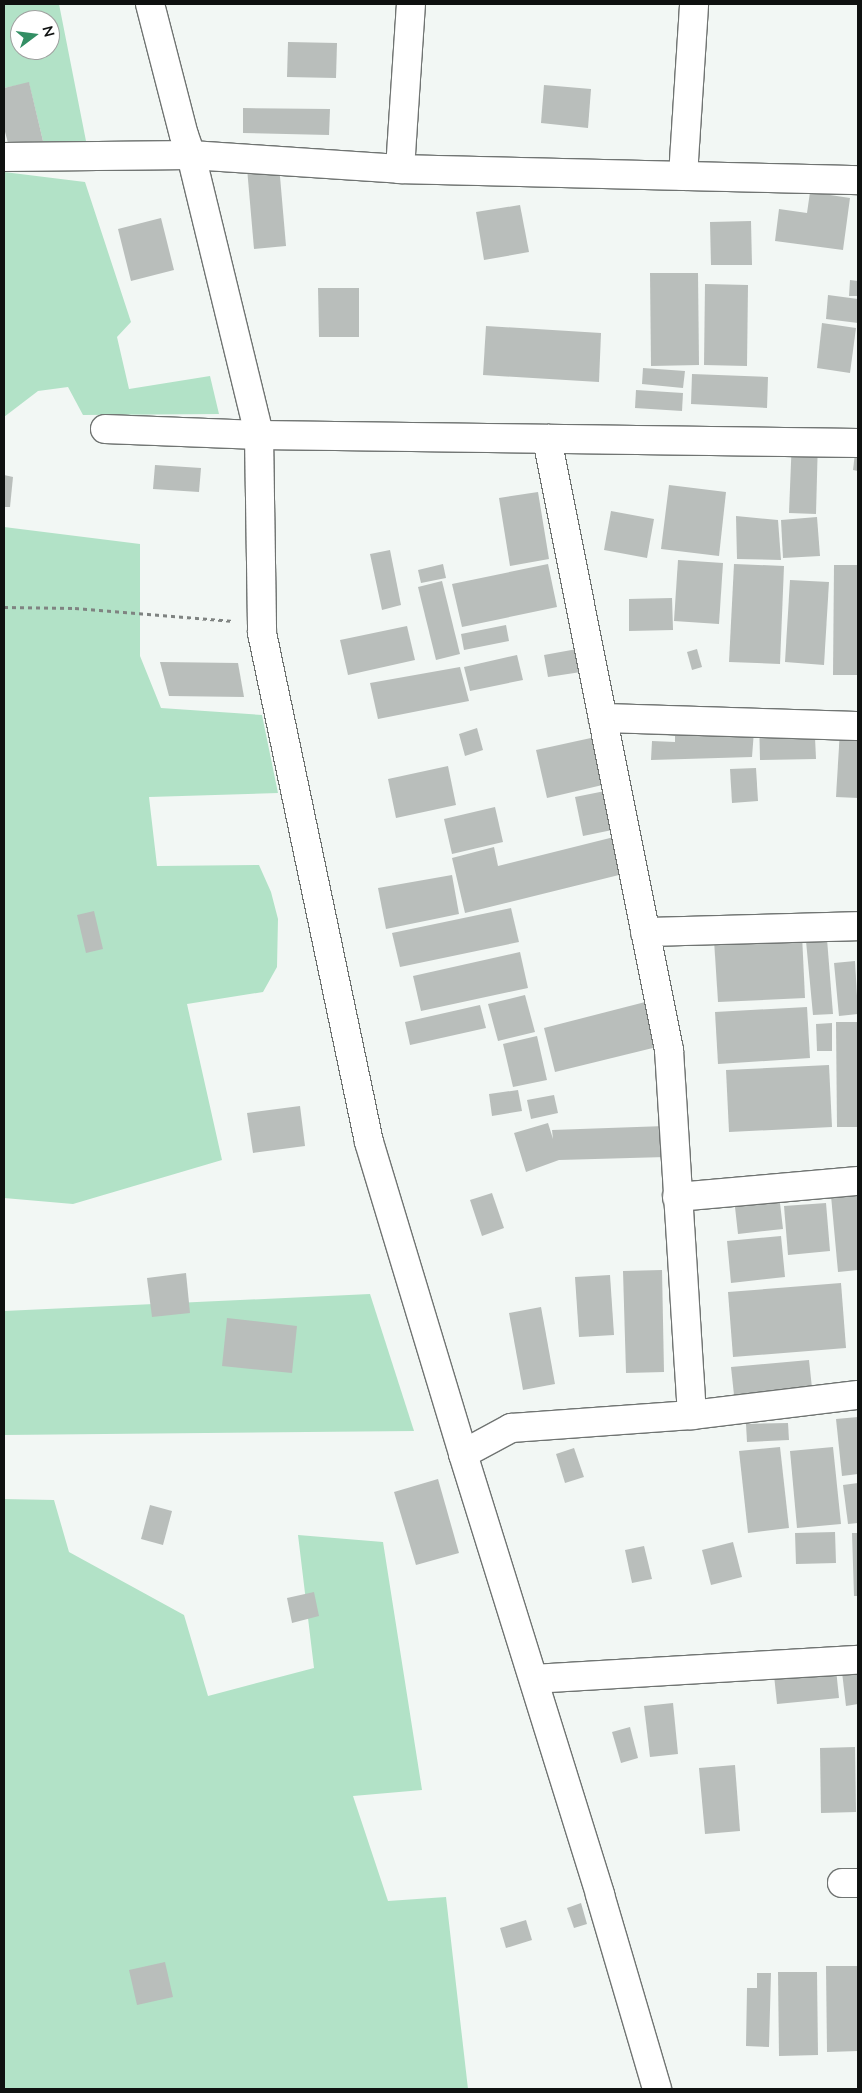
<!DOCTYPE html>
<style>
body{margin:0}
#map{position:relative;width:862px;height:2093px;overflow:hidden;background:#f2f7f4;font-family:Lato,sans-serif}
div>[style]{position:absolute}
[style*='--x']{left:calc(var(--x)*1px);top:calc(var(--y)*1px);width:calc(var(--w)*1px);rotate:calc(var(--a)*1deg)}
.green>*{inset:0;background:#b2e2c7}
.building>*{inset:0;background:#b9bebb}
.path>*{height:3px;margin-top:-1.5px;transform-origin:0;background:repeating-linear-gradient(90deg,#7f8381 0 4px,transparent 0 8px)}
.roads{filter:drop-shadow(1px 0 #707472) drop-shadow(-1px 0 #707472) drop-shadow(0 1px #707472) drop-shadow(0 -1px #707472)}
.minor>*{height:28px;margin:-14px;padding:0 14px;transform-origin:14px;border-radius:14px;background:#fff}
span{translate:-50% -50%;white-space:nowrap;text-align:center;line-height:1.15;-webkit-text-stroke:4.5px #fff;paint-order:stroke}
.frame{position:absolute;inset:0;border:5px solid #0f1110;pointer-events:none}
.north{position:absolute;left:10px;top:10px;width:50px;height:50px;box-sizing:border-box;background:#fff;border:1px solid #9fa09f;border-radius:50%;rotate:75deg;font-size:14px;font-weight:700;line-height:20px;text-align:center;color:#0f1110}
.north::after{content:'';display:block;margin:auto;width:18px;height:22px;background:#338e64;clip-path:polygon(50% 0,100% 100%,50% 72%,0 100%)}
</style>
<div id="map">
<div class="green">
<div style="clip-path:polygon(evenodd,4px 4px,59px 4px,86px 141px,43px 141px,29px 83px,4px 88px,4px 4px,20px 20px,50px 20px,50px 50px,20px 50px,20px 20px)"></div>
<div style="clip-path:polygon(4px 172px,85px 182px,131px 322px,117px 337px,129px 389px,210px 376px,219px 414px,83px 415px,68px 387px,38px 391px,4px 417px)"></div>
<div style="clip-path:polygon(4px 527px,140px 544px,140px 656px,161px 708px,262px 715px,278px 793px,149px 797px,157px 866px,259px 865px,271px 892px,278px 919px,277px 967px,263px 992px,187px 1004px,222px 1160px,73px 1204px,4px 1198px)"></div>
<div style="clip-path:polygon(370px 1294px,414px 1431px,4px 1435px,4px 1311px)"></div>
<div style="clip-path:polygon(4px 1499px,54px 1500px,69px 1552px,184px 1615px,208px 1696px,314px 1668px,298px 1535px,383px 1542px,422px 1790px,353px 1796px,388px 1901px,446px 1897px,468px 2089px,4px 2089px)"></div>
</div>
<div class="building">
<div style="clip-path:polygon(288px 42px,337px 43px,336px 78px,287px 77px)"></div>
<div style="clip-path:polygon(29px 82px,43px 141px,8px 143px,4px 128px,4px 88px)"></div>
<div style="clip-path:polygon(544px 85px,591px 89px,588px 128px,541px 123px)"></div>
<div style="clip-path:polygon(243px 108px,330px 109px,329px 135px,243px 133px)"></div>
<div style="clip-path:polygon(279px 165px,286px 246px,254px 249px,247px 168px)"></div>
<div style="clip-path:polygon(810px 192px,850px 198px,843px 250px,775px 241px,779px 209px,807px 213px)"></div>
<div style="clip-path:polygon(520px 205px,529px 252px,484px 260px,476px 212px)"></div>
<div style="clip-path:polygon(161px 218px,174px 270px,131px 281px,118px 229px)"></div>
<div style="clip-path:polygon(751px 221px,752px 265px,711px 265px,710px 222px)"></div>
<div style="clip-path:polygon(650px 273px,698px 273px,699px 365px,651px 366px)"></div>
<div style="clip-path:polygon(850px 280px,858px 281px,858px 296px,849px 296px)"></div>
<div style="clip-path:polygon(705px 284px,748px 285px,747px 366px,704px 365px)"></div>
<div style="clip-path:polygon(318px 288px,359px 288px,359px 337px,319px 337px)"></div>
<div style="clip-path:polygon(828px 295px,858px 299px,858px 323px,826px 319px)"></div>
<div style="clip-path:polygon(822px 323px,856px 328px,850px 373px,817px 368px)"></div>
<div style="clip-path:polygon(486px 326px,601px 333px,599px 382px,483px 375px)"></div>
<div style="clip-path:polygon(643px 368px,685px 371px,683px 388px,642px 384px)"></div>
<div style="clip-path:polygon(692px 374px,768px 377px,767px 408px,691px 404px)"></div>
<div style="clip-path:polygon(636px 390px,683px 393px,682px 411px,635px 408px)"></div>
<div style="clip-path:polygon(792px 438px,818px 439px,816px 514px,789px 513px)"></div>
<div style="clip-path:polygon(856px 445px,858px 445px,858px 471px,853px 470px)"></div>
<div style="clip-path:polygon(155px 465px,201px 468px,199px 492px,153px 489px)"></div>
<div style="clip-path:polygon(4px 475px,13px 477px,10px 507px,4px 507px)"></div>
<div style="clip-path:polygon(669px 485px,726px 492px,719px 556px,661px 549px)"></div>
<div style="clip-path:polygon(538px 492px,549px 559px,510px 566px,499px 498px)"></div>
<div style="clip-path:polygon(611px 511px,654px 519px,647px 558px,604px 550px)"></div>
<div style="clip-path:polygon(736px 516px,778px 520px,781px 560px,737px 559px)"></div>
<div style="clip-path:polygon(817px 517px,820px 556px,783px 558px,781px 520px)"></div>
<div style="clip-path:polygon(390px 550px,401px 605px,382px 610px,370px 554px)"></div>
<div style="clip-path:polygon(678px 560px,723px 563px,719px 624px,674px 621px)"></div>
<div style="clip-path:polygon(443px 564px,446px 578px,421px 583px,418px 570px)"></div>
<div style="clip-path:polygon(548px 564px,557px 607px,462px 627px,452px 584px)"></div>
<div style="clip-path:polygon(734px 564px,784px 566px,780px 664px,729px 662px)"></div>
<div style="clip-path:polygon(834px 565px,858px 565px,858px 675px,833px 675px)"></div>
<div style="clip-path:polygon(790px 580px,829px 582px,824px 665px,785px 662px)"></div>
<div style="clip-path:polygon(442px 581px,460px 654px,436px 660px,418px 587px)"></div>
<div style="clip-path:polygon(672px 598px,673px 630px,629px 631px,629px 599px)"></div>
<div style="clip-path:polygon(506px 625px,509px 641px,464px 650px,461px 634px)"></div>
<div style="clip-path:polygon(407px 626px,415px 660px,348px 675px,340px 640px)"></div>
<div style="clip-path:polygon(577px 649px,581px 672px,548px 677px,544px 655px)"></div>
<div style="clip-path:polygon(697px 649px,702px 667px,692px 670px,687px 652px)"></div>
<div style="clip-path:polygon(517px 655px,523px 680px,470px 691px,464px 667px)"></div>
<div style="clip-path:polygon(160px 662px,238px 663px,244px 697px,169px 696px)"></div>
<div style="clip-path:polygon(460px 667px,469px 701px,378px 719px,370px 683px)"></div>
<div style="clip-path:polygon(659px 712px,755px 718px,752px 757px,651px 760px,652px 741px,675px 742px,675px 736px,658px 735px)"></div>
<div style="clip-path:polygon(841px 713px,858px 714px,858px 798px,836px 797px)"></div>
<div style="clip-path:polygon(814px 716px,816px 759px,760px 760px,759px 718px)"></div>
<div style="clip-path:polygon(477px 728px,483px 750px,465px 756px,459px 734px)"></div>
<div style="clip-path:polygon(600px 736px,611px 783px,547px 798px,536px 750px)"></div>
<div style="clip-path:polygon(448px 766px,456px 805px,396px 818px,388px 779px)"></div>
<div style="clip-path:polygon(756px 768px,758px 801px,732px 803px,730px 769px)"></div>
<div style="clip-path:polygon(610px 790px,617px 829px,583px 836px,575px 797px)"></div>
<div style="clip-path:polygon(495px 807px,503px 842px,452px 854px,444px 819px)"></div>
<div style="clip-path:polygon(618px 836px,627px 873px,465px 913px,452px 858px,494px 847px,498px 866px)"></div>
<div style="clip-path:polygon(452px 875px,459px 914px,386px 929px,378px 888px)"></div>
<div style="clip-path:polygon(511px 908px,519px 942px,400px 967px,392px 933px)"></div>
<div style="clip-path:polygon(94px 911px,103px 949px,86px 953px,77px 915px)"></div>
<div style="clip-path:polygon(802px 935px,805px 998px,718px 1002px,714px 940px)"></div>
<div style="clip-path:polygon(827px 939px,833px 1014px,813px 1015px,806px 941px)"></div>
<div style="clip-path:polygon(520px 952px,528px 988px,421px 1011px,413px 976px)"></div>
<div style="clip-path:polygon(855px 961px,858px 1014px,839px 1016px,834px 963px)"></div>
<div style="clip-path:polygon(525px 995px,535px 1032px,498px 1041px,488px 1004px)"></div>
<div style="clip-path:polygon(653px 1000px,665px 1045px,555px 1072px,544px 1028px)"></div>
<div style="clip-path:polygon(480px 1005px,486px 1028px,410px 1045px,405px 1022px)"></div>
<div style="clip-path:polygon(807px 1007px,810px 1058px,718px 1064px,715px 1012px)"></div>
<div style="clip-path:polygon(836px 1022px,858px 1022px,858px 1127px,837px 1127px)"></div>
<div style="clip-path:polygon(832px 1023px,832px 1051px,817px 1051px,816px 1024px)"></div>
<div style="clip-path:polygon(537px 1036px,547px 1080px,513px 1087px,503px 1044px)"></div>
<div style="clip-path:polygon(829px 1065px,832px 1127px,729px 1132px,726px 1070px)"></div>
<div style="clip-path:polygon(518px 1090px,522px 1111px,492px 1116px,489px 1094px)"></div>
<div style="clip-path:polygon(554px 1095px,558px 1113px,531px 1119px,527px 1100px)"></div>
<div style="clip-path:polygon(300px 1106px,305px 1146px,253px 1153px,247px 1113px)"></div>
<div style="clip-path:polygon(548px 1123px,553px 1139px,552px 1130px,665px 1126px,666px 1157px,559px 1160px,526px 1172px,514px 1133px)"></div>
<div style="clip-path:polygon(858px 1171px,858px 1270px,838px 1272px,829px 1174px)"></div>
<div style="clip-path:polygon(824px 1178px,826px 1198px,780px 1203px,783px 1229px,738px 1234px,733px 1189px)"></div>
<div style="clip-path:polygon(492px 1193px,504px 1228px,482px 1236px,470px 1200px)"></div>
<div style="clip-path:polygon(826px 1203px,830px 1251px,788px 1255px,784px 1206px)"></div>
<div style="clip-path:polygon(781px 1236px,785px 1277px,731px 1283px,727px 1241px)"></div>
<div style="clip-path:polygon(662px 1270px,664px 1372px,626px 1373px,623px 1271px)"></div>
<div style="clip-path:polygon(186px 1273px,190px 1313px,152px 1317px,147px 1278px)"></div>
<div style="clip-path:polygon(610px 1275px,614px 1335px,579px 1337px,575px 1277px)"></div>
<div style="clip-path:polygon(841px 1283px,846px 1348px,733px 1357px,728px 1292px)"></div>
<div style="clip-path:polygon(541px 1307px,555px 1384px,523px 1390px,509px 1313px)"></div>
<div style="clip-path:polygon(227px 1318px,297px 1326px,292px 1373px,222px 1366px)"></div>
<div style="clip-path:polygon(809px 1360px,812px 1388px,734px 1395px,731px 1367px)"></div>
<div style="clip-path:polygon(858px 1417px,858px 1474px,842px 1476px,836px 1419px)"></div>
<div style="clip-path:polygon(788px 1423px,789px 1440px,747px 1442px,746px 1424px)"></div>
<div style="clip-path:polygon(780px 1447px,789px 1528px,748px 1533px,739px 1451px)"></div>
<div style="clip-path:polygon(833px 1447px,841px 1524px,797px 1528px,790px 1451px)"></div>
<div style="clip-path:polygon(574px 1448px,584px 1477px,565px 1483px,556px 1454px)"></div>
<div style="clip-path:polygon(438px 1479px,459px 1553px,416px 1565px,394px 1492px)"></div>
<div style="clip-path:polygon(858px 1483px,858px 1523px,848px 1524px,843px 1485px)"></div>
<div style="clip-path:polygon(150px 1505px,172px 1511px,163px 1545px,141px 1539px)"></div>
<div style="clip-path:polygon(835px 1532px,836px 1563px,796px 1564px,795px 1533px)"></div>
<div style="clip-path:polygon(852px 1533px,858px 1533px,858px 1596px,854px 1596px)"></div>
<div style="clip-path:polygon(733px 1542px,742px 1577px,711px 1585px,702px 1550px)"></div>
<div style="clip-path:polygon(644px 1546px,652px 1579px,632px 1583px,625px 1550px)"></div>
<div style="clip-path:polygon(314px 1592px,319px 1616px,292px 1623px,287px 1598px)"></div>
<div style="clip-path:polygon(834px 1650px,839px 1698px,777px 1704px,772px 1656px)"></div>
<div style="clip-path:polygon(858px 1653px,858px 1704px,846px 1706px,840px 1655px)"></div>
<div style="clip-path:polygon(673px 1703px,678px 1754px,650px 1757px,644px 1706px)"></div>
<div style="clip-path:polygon(630px 1727px,638px 1758px,621px 1763px,612px 1732px)"></div>
<div style="clip-path:polygon(855px 1747px,856px 1812px,821px 1813px,820px 1748px)"></div>
<div style="clip-path:polygon(735px 1765px,740px 1831px,705px 1834px,699px 1768px)"></div>
<div style="clip-path:polygon(581px 1903px,587px 1924px,574px 1928px,567px 1908px)"></div>
<div style="clip-path:polygon(526px 1920px,532px 1940px,506px 1948px,500px 1928px)"></div>
<div style="clip-path:polygon(165px 1962px,173px 1997px,137px 2005px,129px 1970px)"></div>
<div style="clip-path:polygon(826px 1966px,858px 1966px,858px 2051px,827px 2052px)"></div>
<div style="clip-path:polygon(778px 1972px,817px 1972px,818px 2055px,779px 2056px)"></div>
<div style="clip-path:polygon(757px 1973px,771px 1973px,769px 2047px,746px 2046px,747px 1988px,757px 1988px)"></div>
</div>
<div class="path">
<div style="--x:4;--y:607;--w:71;--a:0.8"></div>
<div style="--x:75;--y:608;--w:159;--a:4.7"></div>
</div>
<div class="roads">
<div class="minor">
<div style="--x:150;--y:4;--w:135;--a:75.5"></div>
<div style="--x:184;--y:135;--w:21;--a:71"></div>
<div style="--x:191;--y:155;--w:288;--a:76.3"></div>
<div style="--x:259;--y:435;--w:198;--a:89.1"></div>
<div style="--x:262;--y:633;--w:520;--a:78.13"></div>
<div style="--x:369;--y:1142;--w:326;--a:73.2"></div>
<div style="--x:463;--y:1454;--w:462;--a:72.7"></div>
<div style="--x:600;--y:1895;--w:202;--a:73.6"></div>
<div style="--x:4;--y:157;--w:187;--a:-0.6"></div>
<div style="--x:191;--y:155;--w:209;--a:3.8"></div>
<div style="--x:400;--y:169;--w:458;--a:1.4"></div>
<div style="--x:400;--y:169;--w:165;--a:-86.2"></div>
<div style="--x:683;--y:176;--w:172;--a:-86.3"></div>
<div style="--x:105;--y:429;--w:154;--a:2.2"></div>
<div style="--x:259;--y:435;--w:599;--a:0.77"></div>
<div style="--x:547;--y:439;--w:623;--a:78.71"></div>
<div style="--x:669;--y:1050;--w:366;--a:86.4"></div>
<div style="--x:603;--y:718;--w:255;--a:1.8"></div>
<div style="--x:645;--y:932;--w:213;--a:-1.6"></div>
<div style="--x:677;--y:1197;--w:182;--a:-5.1"></div>
<div style="--x:463;--y:1454;--w:55;--a:-28.4"></div>
<div style="--x:511;--y:1428;--w:181;--a:-4.1"></div>
<div style="--x:692;--y:1415;--w:167;--a:-6.9"></div>
<div style="--x:534;--y:1679;--w:325;--a:-3.4"></div>
<div style="--x:842;--y:1883;--w:16;--a:0"></div>
</div>
</div>
<div class="frame"></div>
<div class="north">N</div>
</div>
